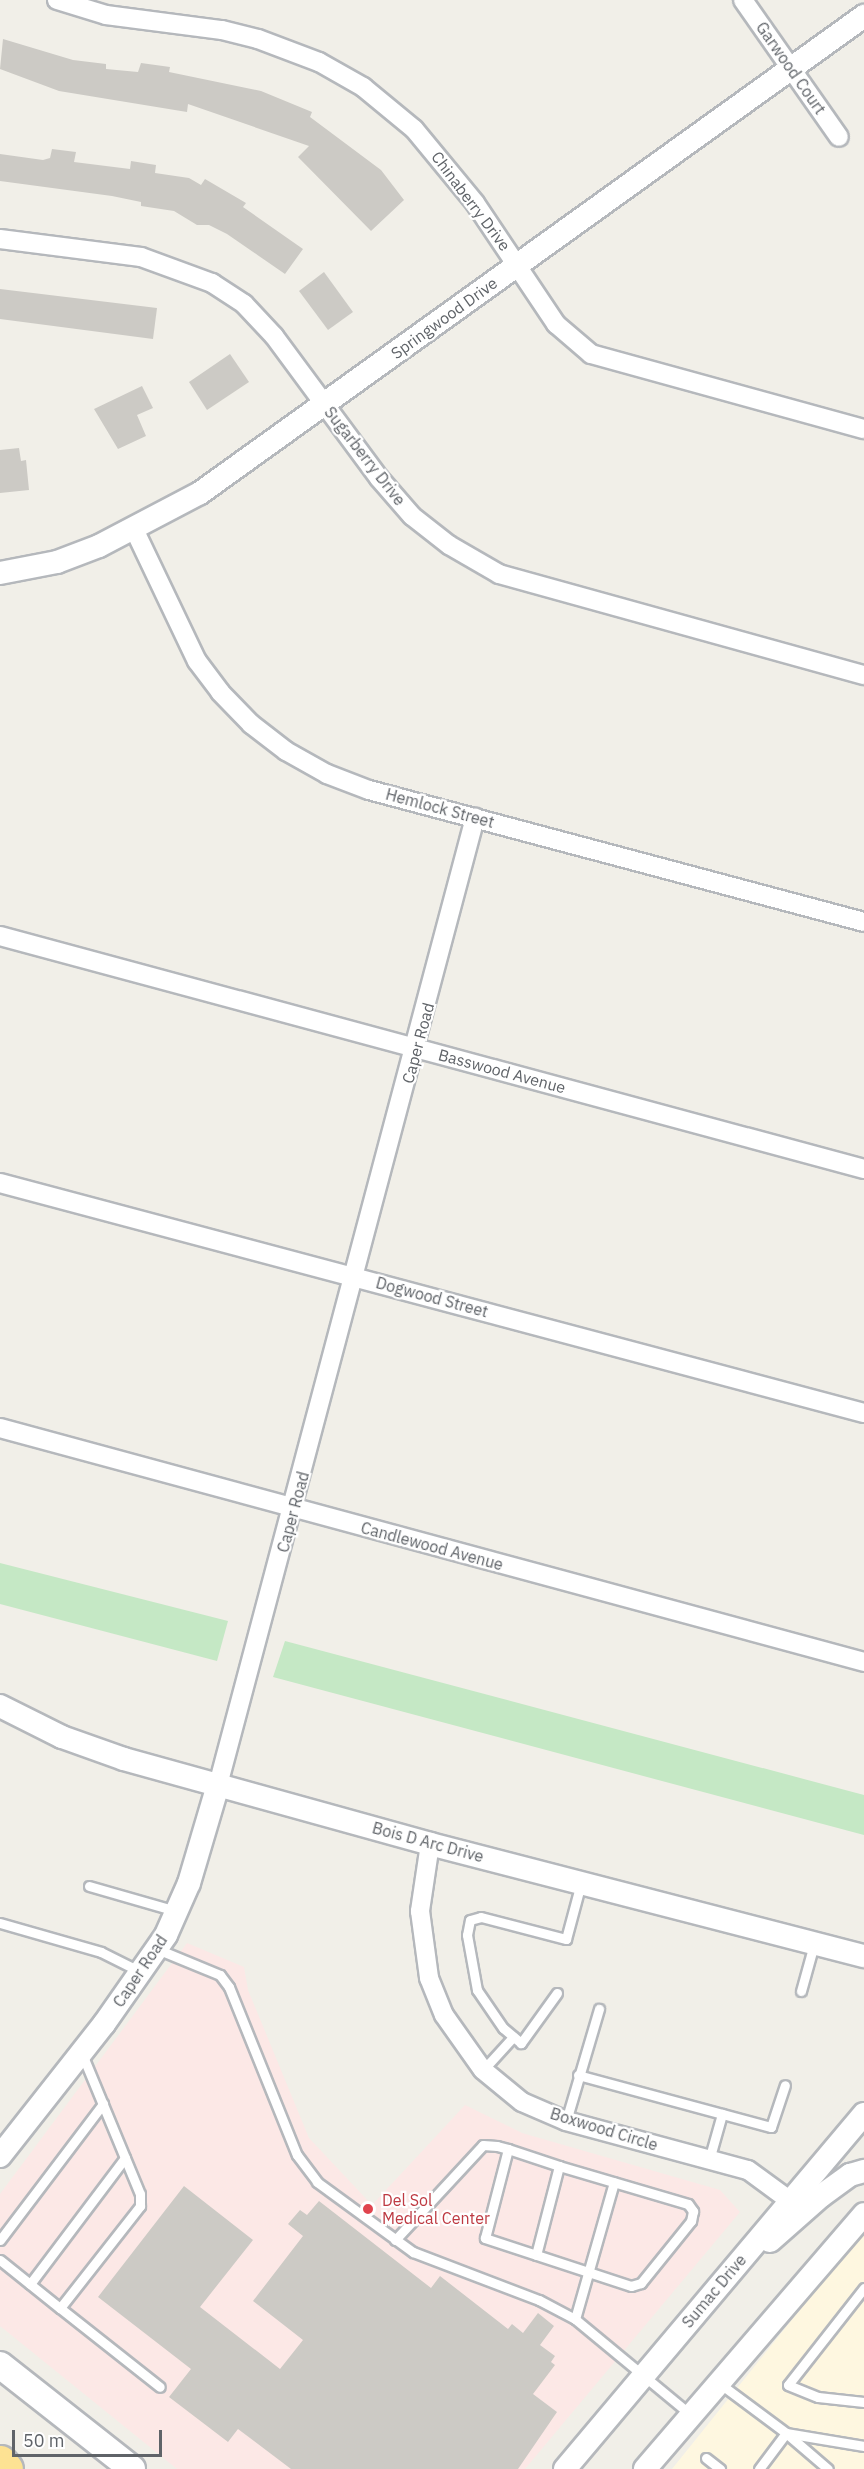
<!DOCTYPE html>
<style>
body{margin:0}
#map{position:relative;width:864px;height:2469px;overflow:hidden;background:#f1efe8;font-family:"IBM Plex Sans",sans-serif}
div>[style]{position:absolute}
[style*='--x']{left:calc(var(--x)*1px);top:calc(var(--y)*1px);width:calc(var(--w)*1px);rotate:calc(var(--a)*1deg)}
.commercial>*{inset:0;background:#fef7e0}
.medical>*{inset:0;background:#fce8e6}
.green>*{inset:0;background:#c5e8c5}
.building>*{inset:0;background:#cccac5}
.roads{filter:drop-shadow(2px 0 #b5b8bc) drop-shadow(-2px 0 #b5b8bc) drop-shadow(0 2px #b5b8bc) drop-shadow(0 -2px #b5b8bc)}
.service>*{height:9px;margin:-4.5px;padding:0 4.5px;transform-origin:4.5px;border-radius:4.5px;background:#fff}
.minor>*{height:18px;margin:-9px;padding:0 9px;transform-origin:9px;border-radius:9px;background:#fff}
.tertiary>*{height:22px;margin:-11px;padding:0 11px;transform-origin:11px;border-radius:11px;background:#fff}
.secondary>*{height:26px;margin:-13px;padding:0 13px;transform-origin:13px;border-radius:13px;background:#fff}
.motorway>*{height:33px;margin:-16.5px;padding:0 16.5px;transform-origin:16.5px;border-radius:16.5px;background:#fde293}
.dots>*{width:16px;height:16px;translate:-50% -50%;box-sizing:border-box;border:3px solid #fff;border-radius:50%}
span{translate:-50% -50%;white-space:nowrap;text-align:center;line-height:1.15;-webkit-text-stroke:4.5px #fff;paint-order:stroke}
.street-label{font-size:16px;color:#5f6368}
.health-label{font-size:16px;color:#be3a42}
.left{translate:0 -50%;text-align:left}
.scale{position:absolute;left:12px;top:2430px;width:150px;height:27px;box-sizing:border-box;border:3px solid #5f6368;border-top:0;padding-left:8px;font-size:18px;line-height:21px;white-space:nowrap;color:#5f6368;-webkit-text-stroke:4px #fff;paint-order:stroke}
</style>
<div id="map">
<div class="commercial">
<div style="clip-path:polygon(864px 2230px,864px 2469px,672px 2469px)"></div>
</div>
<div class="medical">
<div style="clip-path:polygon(187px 1943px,244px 1967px,248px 1990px,309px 2138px,372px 2205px,465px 2105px,522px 2133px,720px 2190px,740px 2212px,525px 2469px,177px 2469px,0 2326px,0 2194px)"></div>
</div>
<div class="green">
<div style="clip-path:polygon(0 1563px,228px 1621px,217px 1661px,0 1604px)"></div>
<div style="clip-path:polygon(285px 1641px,864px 1795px,864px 1835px,273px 1677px)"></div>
</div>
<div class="building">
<div style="clip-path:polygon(3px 39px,73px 60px,106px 64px,106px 69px,138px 72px,141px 63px,170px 67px,169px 72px,261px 91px,312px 112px,310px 117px,381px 170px,404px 200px,371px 231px,298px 157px,309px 146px,188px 104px,187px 112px,59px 91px,0 69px)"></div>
<div style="clip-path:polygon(52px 149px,76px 152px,74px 162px,130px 169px,131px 161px,156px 165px,155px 173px,189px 178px,201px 185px,205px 179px,246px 203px,243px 207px,303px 249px,285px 274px,227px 234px,209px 225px,197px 225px,174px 211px,141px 206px,141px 202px,112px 196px,0 181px,0 154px,43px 160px,50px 158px)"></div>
<div style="clip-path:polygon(324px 272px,353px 312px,328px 330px,299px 291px)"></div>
<div style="clip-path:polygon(0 289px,157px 308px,153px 339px,0 319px)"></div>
<div style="clip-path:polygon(230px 354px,249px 382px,207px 410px,189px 382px)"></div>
<div style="clip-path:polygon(142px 386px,153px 408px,137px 415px,146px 436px,118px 449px,94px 409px)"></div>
<div style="clip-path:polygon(19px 448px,21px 461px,26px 460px,29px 490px,0 493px,0 450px)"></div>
<div style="clip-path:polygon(184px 2186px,253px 2240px,200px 2307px,280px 2369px,303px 2340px,253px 2301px,303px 2236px,288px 2224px,300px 2210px,307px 2215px,319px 2201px,431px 2288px,440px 2276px,508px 2329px,512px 2324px,523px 2333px,538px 2313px,554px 2326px,540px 2345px,555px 2356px,551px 2362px,555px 2365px,533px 2394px,557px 2412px,518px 2469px,291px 2469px,238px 2429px,228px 2442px,169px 2397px,191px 2369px,98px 2297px)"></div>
</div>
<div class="roads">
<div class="service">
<div style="--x:89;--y:1886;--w:91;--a:16"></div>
<div style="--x:0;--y:1923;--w:105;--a:16"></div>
<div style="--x:101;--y:1952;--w:42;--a:26.6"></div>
<div style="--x:157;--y:1949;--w:68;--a:22.4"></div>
<div style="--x:220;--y:1975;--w:15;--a:53"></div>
<div style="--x:229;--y:1987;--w:181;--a:68"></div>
<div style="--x:297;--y:2155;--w:34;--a:53"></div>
<div style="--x:317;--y:2182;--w:119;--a:36.1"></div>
<div style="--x:413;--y:2252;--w:135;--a:20.9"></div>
<div style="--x:539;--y:2300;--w:41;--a:27.8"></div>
<div style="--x:575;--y:2319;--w:151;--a:39.6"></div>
<div style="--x:801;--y:1991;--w:49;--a:-74.5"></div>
<div style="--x:557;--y:1993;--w:62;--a:125.8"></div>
<div style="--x:521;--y:2043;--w:23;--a:-140"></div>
<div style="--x:503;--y:2028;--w:46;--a:-124.4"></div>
<div style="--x:477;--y:1990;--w:56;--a:-100.3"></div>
<div style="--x:467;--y:1935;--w:15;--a:-79"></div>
<div style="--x:470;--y:1920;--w:11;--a:-15"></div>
<div style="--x:481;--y:1917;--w:88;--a:14.5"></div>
<div style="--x:566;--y:1939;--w:58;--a:-75"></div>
<div style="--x:483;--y:2070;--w:45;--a:-47.7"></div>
<div style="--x:578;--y:2075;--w:200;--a:15.1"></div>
<div style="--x:771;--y:2127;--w:44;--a:-71.6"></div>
<div style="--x:566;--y:2121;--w:117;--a:-73.6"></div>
<div style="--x:709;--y:2160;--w:48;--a:-74.2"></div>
<div style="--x:0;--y:2240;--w:171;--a:-52.9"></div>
<div style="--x:395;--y:2240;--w:129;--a:-47.2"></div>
<div style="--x:483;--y:2145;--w:14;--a:4"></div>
<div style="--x:497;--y:2146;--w:11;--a:15"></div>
<div style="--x:508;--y:2149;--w:54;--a:18.4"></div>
<div style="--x:559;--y:2166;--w:134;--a:16.4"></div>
<div style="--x:688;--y:2204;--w:9;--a:54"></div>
<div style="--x:693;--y:2211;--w:10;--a:101"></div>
<div style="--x:691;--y:2221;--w:80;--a:128.9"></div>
<div style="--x:641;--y:2283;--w:10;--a:163"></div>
<div style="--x:631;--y:2286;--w:154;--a:-161.8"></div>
<div style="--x:485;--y:2238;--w:92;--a:-75.5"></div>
<div style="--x:536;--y:2255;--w:92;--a:-75.5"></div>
<div style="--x:0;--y:2260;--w:77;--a:38.7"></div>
<div style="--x:60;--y:2308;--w:130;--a:-51.9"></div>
<div style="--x:140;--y:2206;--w:12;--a:-90"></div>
<div style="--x:140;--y:2194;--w:152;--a:-112.5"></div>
<div style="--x:30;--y:2284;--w:158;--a:-53"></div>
<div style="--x:864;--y:2288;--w:123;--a:128.1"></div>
<div style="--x:788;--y:2385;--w:32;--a:22"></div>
<div style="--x:818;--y:2397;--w:46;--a:6.2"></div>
<div style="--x:60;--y:2308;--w:127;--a:38.3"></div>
<div style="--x:575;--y:2319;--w:142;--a:-74.1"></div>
<div style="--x:719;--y:2383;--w:84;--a:36.7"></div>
<div style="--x:786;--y:2433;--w:79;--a:9.5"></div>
<div style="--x:706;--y:2458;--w:18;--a:38"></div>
<div style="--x:759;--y:2469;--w:45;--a:-53.1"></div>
<div style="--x:786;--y:2433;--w:55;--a:40.6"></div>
</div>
<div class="minor">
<div style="--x:57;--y:0;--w:51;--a:17"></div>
<div style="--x:106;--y:15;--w:117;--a:7.4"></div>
<div style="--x:222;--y:30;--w:37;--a:14"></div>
<div style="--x:258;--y:39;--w:65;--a:20.7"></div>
<div style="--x:319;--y:62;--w:51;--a:29.6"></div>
<div style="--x:363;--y:87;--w:66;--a:39.5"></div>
<div style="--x:414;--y:129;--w:96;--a:50.5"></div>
<div style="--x:475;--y:203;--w:146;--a:56.2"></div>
<div style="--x:556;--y:324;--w:46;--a:40.6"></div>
<div style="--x:591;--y:354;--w:283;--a:15.4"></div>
<div style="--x:743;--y:0;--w:167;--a:55"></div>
<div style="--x:0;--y:239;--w:142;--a:7.3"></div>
<div style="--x:141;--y:257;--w:76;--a:20.1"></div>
<div style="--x:212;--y:283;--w:38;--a:33"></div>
<div style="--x:244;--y:304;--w:44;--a:46.8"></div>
<div style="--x:274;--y:336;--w:177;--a:53.5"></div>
<div style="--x:379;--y:478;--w:50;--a:49"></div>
<div style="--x:412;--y:516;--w:47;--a:38.1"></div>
<div style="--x:449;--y:545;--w:58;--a:30.1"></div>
<div style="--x:499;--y:574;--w:379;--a:15.5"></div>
<div style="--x:134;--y:529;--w:146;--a:64.5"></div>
<div style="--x:197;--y:661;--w:39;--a:53"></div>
<div style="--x:220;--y:692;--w:45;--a:45.9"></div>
<div style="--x:251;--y:724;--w:44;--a:37.6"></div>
<div style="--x:286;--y:751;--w:47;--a:29.3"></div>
<div style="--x:327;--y:774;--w:45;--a:20.9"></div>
<div style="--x:369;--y:790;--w:512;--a:14.93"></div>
<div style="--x:0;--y:936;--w:895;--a:15.09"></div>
<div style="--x:0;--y:1183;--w:894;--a:14.91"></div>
<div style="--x:0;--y:1428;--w:895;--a:15.15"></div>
<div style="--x:218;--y:1785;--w:1001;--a:-75.12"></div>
<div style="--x:430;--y:1844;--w:68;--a:98.5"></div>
<div style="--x:420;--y:1911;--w:68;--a:82.3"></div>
<div style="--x:429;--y:1978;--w:40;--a:68"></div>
<div style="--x:444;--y:2015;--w:67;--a:54.7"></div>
<div style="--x:483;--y:2070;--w:50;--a:39.4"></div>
<div style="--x:522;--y:2102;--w:48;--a:23.4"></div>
<div style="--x:566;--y:2121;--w:188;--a:15.1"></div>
<div style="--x:748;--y:2170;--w:51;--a:36.2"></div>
</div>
<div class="tertiary">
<div style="--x:0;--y:573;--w:58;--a:-10.9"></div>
<div style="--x:57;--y:562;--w:45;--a:-20.9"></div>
<div style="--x:99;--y:546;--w:114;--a:-27.7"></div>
<div style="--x:200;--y:493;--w:818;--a:-35.69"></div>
<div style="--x:0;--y:1706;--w:69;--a:26.6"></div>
<div style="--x:62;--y:1737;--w:66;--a:19.5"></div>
<div style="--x:124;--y:1759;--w:318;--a:15.5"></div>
<div style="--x:430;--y:1844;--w:448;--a:14.5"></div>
<div style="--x:0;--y:2156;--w:168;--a:-51.8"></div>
<div style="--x:104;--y:2024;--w:108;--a:-55.1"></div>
<div style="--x:166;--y:1935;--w:57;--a:-66.1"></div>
<div style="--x:189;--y:1883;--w:102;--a:-73.5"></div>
<div style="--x:770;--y:2241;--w:68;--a:-41.4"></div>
<div style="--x:821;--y:2196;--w:36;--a:-36"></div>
<div style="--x:850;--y:2175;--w:15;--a:-16"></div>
<div style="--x:565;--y:2469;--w:464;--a:-49.9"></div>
<div style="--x:645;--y:2469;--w:336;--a:-49.3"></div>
</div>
<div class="secondary">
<div style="--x:0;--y:2365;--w:168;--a:38.2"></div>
</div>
<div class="motorway">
<div style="--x:0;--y:2462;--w:9;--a:49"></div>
</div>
</div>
<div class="dots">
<div style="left:368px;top:2209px;background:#e0444e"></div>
</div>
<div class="street-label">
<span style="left:791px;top:68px;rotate:55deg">Garwood Court</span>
<span style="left:471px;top:201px;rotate:53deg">Chinaberry Drive</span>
<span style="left:444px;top:318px;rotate:-36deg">Springwood Drive</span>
<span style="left:365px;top:456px;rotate:52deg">Sugarberry Drive</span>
<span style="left:440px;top:808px;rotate:15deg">Hemlock Street</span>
<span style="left:418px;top:1043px;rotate:-75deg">Caper Road</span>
<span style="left:502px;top:1071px;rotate:15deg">Basswood Avenue</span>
<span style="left:432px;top:1297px;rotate:15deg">Dogwood Street</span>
<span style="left:293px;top:1512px;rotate:-75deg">Caper Road</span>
<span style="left:432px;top:1546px;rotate:15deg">Candlewood Avenue</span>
<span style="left:428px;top:1842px;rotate:15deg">Bois D Arc Drive</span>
<span style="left:140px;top:1971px;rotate:-56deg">Caper Road</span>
<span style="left:604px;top:2129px;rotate:17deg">Boxwood Circle</span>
<span style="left:714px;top:2291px;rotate:-50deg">Sumac Drive</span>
</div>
<div class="health-label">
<span class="left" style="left:382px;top:2209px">Del Sol<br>Medical Center</span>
</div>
<div class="scale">50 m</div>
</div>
